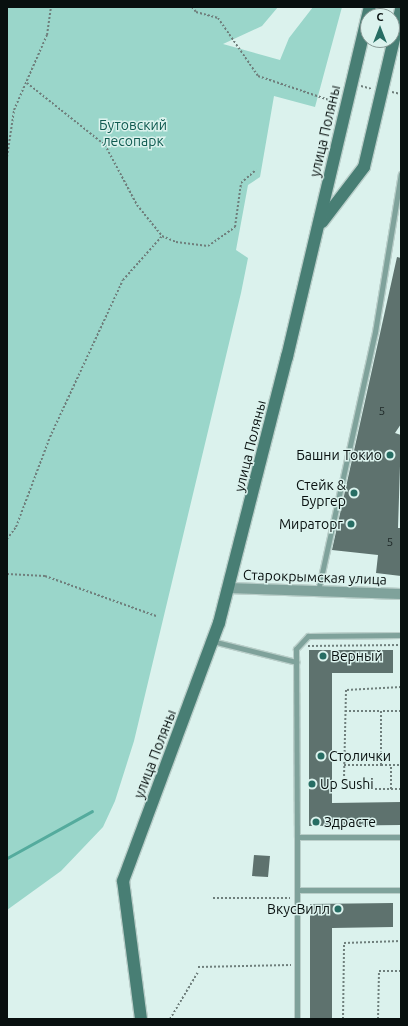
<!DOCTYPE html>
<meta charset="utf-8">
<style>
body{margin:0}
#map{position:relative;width:408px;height:1026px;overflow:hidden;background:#dbf2ed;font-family:Ubuntu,sans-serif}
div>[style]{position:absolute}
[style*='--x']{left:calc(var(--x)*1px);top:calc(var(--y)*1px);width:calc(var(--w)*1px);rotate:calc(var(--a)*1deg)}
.green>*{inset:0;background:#9ad6ca}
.stream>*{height:3px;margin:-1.5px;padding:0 1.5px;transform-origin:1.5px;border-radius:1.5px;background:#54ab9d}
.building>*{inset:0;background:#5e726e}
.path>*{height:2px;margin-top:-1px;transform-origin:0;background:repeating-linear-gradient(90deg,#6f7f7c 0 2px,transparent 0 4px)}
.roads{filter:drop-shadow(1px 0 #b9cec9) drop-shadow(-1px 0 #b9cec9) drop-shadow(0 1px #b9cec9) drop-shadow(0 -1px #b9cec9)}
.lane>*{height:5px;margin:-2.5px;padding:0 2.5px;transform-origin:2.5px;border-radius:2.5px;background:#7fa29b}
.street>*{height:10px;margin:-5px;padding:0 5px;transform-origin:5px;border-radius:5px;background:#7fa29b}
.secondary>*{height:12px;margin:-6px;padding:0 6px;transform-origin:6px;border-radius:6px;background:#487e74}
.dots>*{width:11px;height:11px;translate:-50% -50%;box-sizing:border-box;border:2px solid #dbf2ed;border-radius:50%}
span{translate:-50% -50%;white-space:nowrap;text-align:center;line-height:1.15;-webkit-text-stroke:3px #dbf2ed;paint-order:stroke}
.number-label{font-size:12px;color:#1e2827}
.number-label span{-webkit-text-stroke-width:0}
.park-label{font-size:14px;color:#0f5a50}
.street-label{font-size:14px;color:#08100f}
.poi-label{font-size:14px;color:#08100f}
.right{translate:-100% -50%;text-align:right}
.left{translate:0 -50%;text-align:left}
.frame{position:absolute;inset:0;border:8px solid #08100f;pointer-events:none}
.north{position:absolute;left:360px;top:8px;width:40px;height:40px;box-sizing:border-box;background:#dbf2ed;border:1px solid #879894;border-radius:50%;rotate:0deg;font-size:11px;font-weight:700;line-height:16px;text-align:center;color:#08100f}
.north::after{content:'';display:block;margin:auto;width:14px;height:18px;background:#276d63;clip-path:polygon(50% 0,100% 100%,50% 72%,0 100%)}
</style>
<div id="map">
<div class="green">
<div style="clip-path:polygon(7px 7px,278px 7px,262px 26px,223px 44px,280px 60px,289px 38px,313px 7px,342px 7px,315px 107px,274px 96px,260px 177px,248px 185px,236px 250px,248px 258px,241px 293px,134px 741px,115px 801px,103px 827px,61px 871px,7px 910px)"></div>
</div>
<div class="stream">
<div style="--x:7;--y:858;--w:97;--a:-28.9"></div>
</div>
<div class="building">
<div style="clip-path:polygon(397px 257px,401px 258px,401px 424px,395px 433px,401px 435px,398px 528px,401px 528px,401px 576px,376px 573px,378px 555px,332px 550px)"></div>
<div style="clip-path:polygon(309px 650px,393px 650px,393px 673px,332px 673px,332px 803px,401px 802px,401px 825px,309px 826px)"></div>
<div style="clip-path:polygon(254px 855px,270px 856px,268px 877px,252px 876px)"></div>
<div style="clip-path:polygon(393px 903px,393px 927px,332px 928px,332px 1019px,310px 1019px,310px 904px)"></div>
</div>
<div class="path">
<div style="--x:192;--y:7;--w:6;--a:51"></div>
<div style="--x:196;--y:12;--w:23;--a:15"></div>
<div style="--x:218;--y:18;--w:70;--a:55.4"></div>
<div style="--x:258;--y:76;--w:78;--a:18.7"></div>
<div style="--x:27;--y:83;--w:100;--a:38.5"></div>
<div style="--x:105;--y:145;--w:68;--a:61.9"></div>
<div style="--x:137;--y:205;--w:40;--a:51"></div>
<div style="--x:162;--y:236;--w:15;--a:23"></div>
<div style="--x:176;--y:242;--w:32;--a:7"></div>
<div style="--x:208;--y:246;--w:33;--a:-35"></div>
<div style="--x:235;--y:227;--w:44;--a:-82.2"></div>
<div style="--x:241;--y:183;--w:20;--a:-41"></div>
<div style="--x:361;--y:86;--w:11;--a:15"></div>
<div style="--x:392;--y:92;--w:9;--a:13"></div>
<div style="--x:7;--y:157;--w:48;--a:-81.5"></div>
<div style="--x:14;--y:110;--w:82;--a:-66.3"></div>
<div style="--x:47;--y:35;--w:28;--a:-82"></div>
<div style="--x:7;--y:539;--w:15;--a:-53"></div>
<div style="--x:16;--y:527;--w:96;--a:-69.3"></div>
<div style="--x:50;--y:437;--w:173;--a:-65.1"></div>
<div style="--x:123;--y:280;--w:59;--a:-48.4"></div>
<div style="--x:7;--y:574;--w:38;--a:3"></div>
<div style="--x:45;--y:576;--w:118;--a:19.8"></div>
<div style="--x:308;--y:646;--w:93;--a:-0.6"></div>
<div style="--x:401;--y:687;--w:55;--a:176.9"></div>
<div style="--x:346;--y:690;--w:91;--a:91.3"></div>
<div style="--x:344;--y:781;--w:11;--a:49"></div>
<div style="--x:351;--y:789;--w:50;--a:0"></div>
<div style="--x:345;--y:711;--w:36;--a:0"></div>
<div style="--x:401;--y:711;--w:20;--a:180"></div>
<div style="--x:381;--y:711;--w:54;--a:90"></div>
<div style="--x:381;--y:765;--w:20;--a:0"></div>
<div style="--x:344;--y:765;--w:37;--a:0"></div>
<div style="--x:391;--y:789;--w:24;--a:-90"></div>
<div style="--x:213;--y:898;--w:77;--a:0"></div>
<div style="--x:198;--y:967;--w:93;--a:-1.2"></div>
<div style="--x:170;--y:1019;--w:55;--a:-59.2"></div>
<div style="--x:343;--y:1019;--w:76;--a:-89.2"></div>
<div style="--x:344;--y:943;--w:57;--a:-2"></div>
<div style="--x:378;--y:1019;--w:48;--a:-88.8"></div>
<div style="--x:379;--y:971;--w:22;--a:0"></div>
</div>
<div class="roads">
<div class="lane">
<div style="--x:318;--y:591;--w:265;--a:-77.6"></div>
<div style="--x:375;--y:332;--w:160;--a:-80.7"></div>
<div style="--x:401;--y:635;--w:93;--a:179.4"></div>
<div style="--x:308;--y:636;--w:18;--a:133"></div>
<div style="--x:296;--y:649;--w:188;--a:89.7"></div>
<div style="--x:297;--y:837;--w:104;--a:0"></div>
<div style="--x:212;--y:641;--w:87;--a:14"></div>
<div style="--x:297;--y:837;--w:53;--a:90"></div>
<div style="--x:297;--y:1019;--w:129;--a:-90"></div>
<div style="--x:297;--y:890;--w:104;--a:0"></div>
</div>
<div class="street">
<div style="--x:228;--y:588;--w:173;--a:2"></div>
</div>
<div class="secondary">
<div style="--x:322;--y:222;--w:69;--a:-52.6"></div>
<div style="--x:364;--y:167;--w:162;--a:-76.8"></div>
<div style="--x:141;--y:1019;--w:139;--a:-97.4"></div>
<div style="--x:123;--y:881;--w:275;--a:-69.6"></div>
<div style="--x:219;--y:623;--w:275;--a:-75.7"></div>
<div style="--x:287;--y:357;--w:360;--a:-76.7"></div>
</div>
</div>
<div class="dots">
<div style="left:390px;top:455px;background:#276d63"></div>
<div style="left:354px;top:493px;background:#276d63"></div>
<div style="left:351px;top:524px;background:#276d63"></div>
<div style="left:323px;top:656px;background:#276d63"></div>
<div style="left:321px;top:756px;background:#276d63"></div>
<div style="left:312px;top:784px;background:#276d63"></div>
<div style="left:316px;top:822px;background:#276d63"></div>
<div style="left:338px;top:909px;background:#276d63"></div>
</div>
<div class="number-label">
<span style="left:382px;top:411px">5</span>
<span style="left:390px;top:542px">5</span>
</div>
<div class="park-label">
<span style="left:133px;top:133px">Бутовский<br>лесопарк</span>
</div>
<div class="street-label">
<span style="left:325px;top:131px;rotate:-77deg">улица Поляны</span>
<span style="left:250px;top:446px;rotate:-76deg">улица Поляны</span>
<span style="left:315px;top:577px;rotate:2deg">Старокрымская улица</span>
<span style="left:155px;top:754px;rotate:-69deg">улица Поляны</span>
</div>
<div class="poi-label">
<span class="right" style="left:382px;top:455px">Башни Токио</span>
<span class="right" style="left:346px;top:493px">Стейк &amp;<br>Бургер</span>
<span class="right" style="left:343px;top:524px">Мираторг</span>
<span class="left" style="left:331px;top:656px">Верный</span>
<span class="left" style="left:329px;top:756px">Столички</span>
<span class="left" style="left:320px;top:784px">Up Sushi</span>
<span class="left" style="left:324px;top:822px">Здрасте</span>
<span class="right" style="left:330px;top:909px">ВкусВилл</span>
</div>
<div class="frame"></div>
<div class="north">С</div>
</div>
